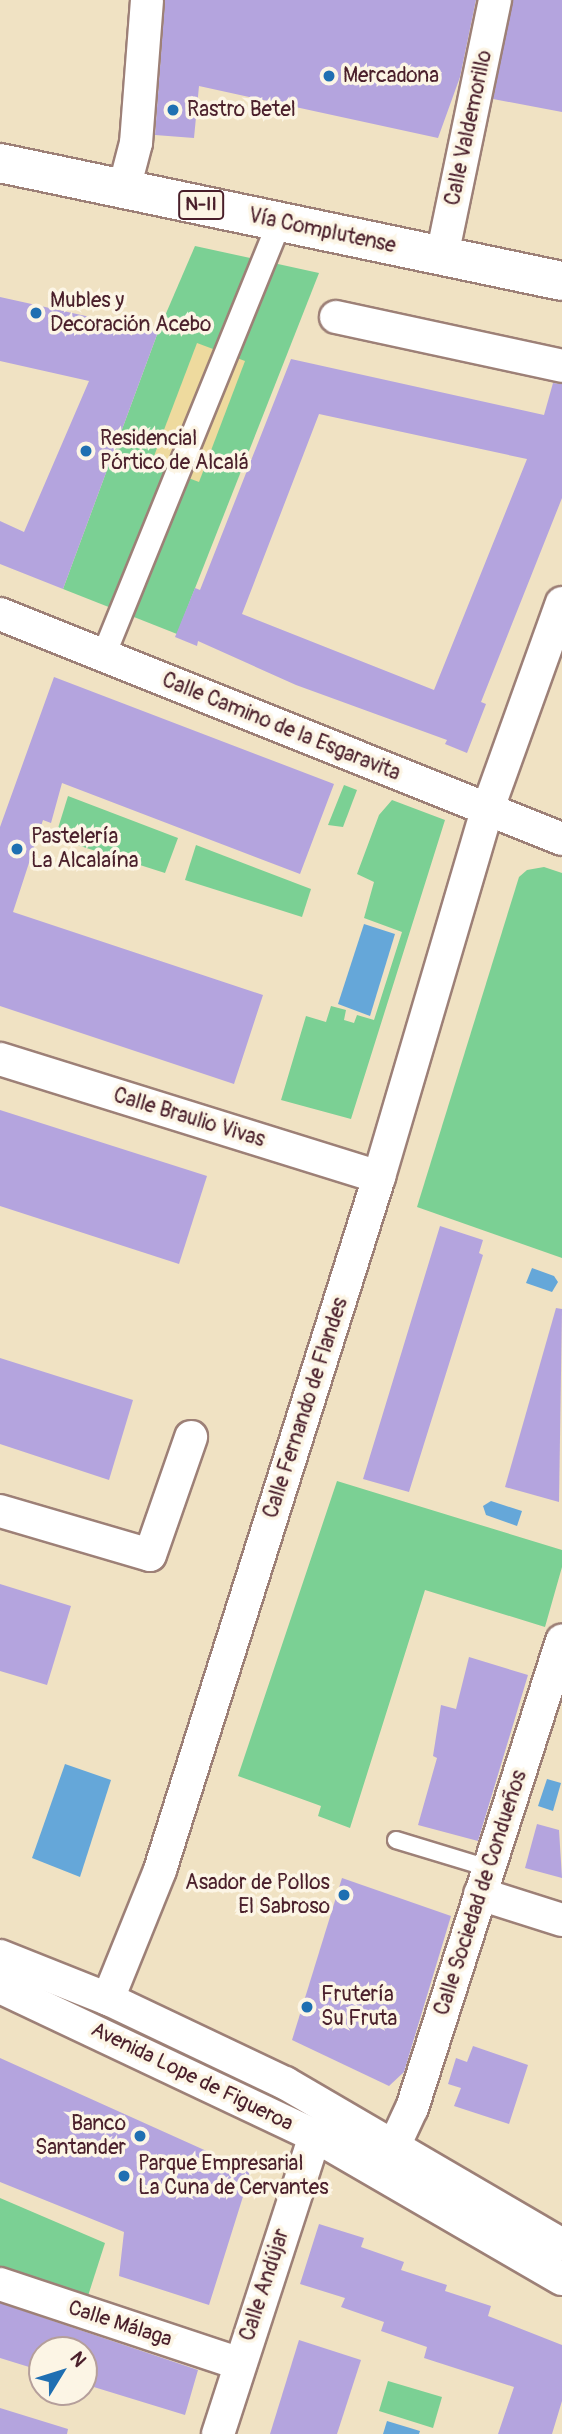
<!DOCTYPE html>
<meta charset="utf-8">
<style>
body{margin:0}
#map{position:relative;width:562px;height:2434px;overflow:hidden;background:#f0e2c3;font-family:Pangolin,sans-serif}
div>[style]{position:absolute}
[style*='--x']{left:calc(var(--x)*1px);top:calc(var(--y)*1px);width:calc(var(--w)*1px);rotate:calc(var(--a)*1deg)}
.green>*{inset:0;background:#7bd094}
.sand>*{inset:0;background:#eeda9e}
.water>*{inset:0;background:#65a7d9}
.building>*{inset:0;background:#b4a4de}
.roads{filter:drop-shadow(2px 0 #9d8077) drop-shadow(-2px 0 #9d8077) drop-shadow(0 2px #9d8077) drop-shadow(0 -2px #9d8077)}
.service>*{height:16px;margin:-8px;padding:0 8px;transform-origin:8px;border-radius:8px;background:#fff}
.pedestrian>*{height:23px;margin:-11.5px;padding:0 11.5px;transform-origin:11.5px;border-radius:11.5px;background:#fff}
.minor>*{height:32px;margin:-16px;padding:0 16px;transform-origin:16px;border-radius:16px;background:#fff}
.primary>*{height:38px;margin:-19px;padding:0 19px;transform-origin:19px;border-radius:19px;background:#fff}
.dots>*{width:19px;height:19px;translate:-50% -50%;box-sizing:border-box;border:4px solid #fcf5e5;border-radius:50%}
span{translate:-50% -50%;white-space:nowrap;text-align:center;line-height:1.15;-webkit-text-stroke:7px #fcf5e5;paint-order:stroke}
.shield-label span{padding:2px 5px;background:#fcf5e5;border:2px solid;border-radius:5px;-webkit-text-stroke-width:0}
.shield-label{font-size:19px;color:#4a1f2b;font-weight:700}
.poi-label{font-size:21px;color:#4a1f2b}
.left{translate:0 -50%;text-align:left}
.right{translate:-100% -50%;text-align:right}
.street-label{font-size:21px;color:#4a1f2b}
.north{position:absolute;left:28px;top:2336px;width:70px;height:70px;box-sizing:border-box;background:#fcf5e5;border:2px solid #b59f9b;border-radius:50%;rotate:52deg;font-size:19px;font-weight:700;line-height:28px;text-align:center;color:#4a1f2b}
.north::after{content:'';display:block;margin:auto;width:24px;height:32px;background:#1f6fb2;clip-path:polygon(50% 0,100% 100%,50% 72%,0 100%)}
</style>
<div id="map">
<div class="green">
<div style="clip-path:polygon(195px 246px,319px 273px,177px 634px,63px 589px,158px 332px)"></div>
<div style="clip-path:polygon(344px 785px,357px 790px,343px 827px,328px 825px)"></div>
<div style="clip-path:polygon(68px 796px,178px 838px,165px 873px,55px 838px)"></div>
<div style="clip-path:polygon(392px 800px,445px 820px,351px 1119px,281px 1100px,306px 1016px,326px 1022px,331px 1006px,346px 1010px,344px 1020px,354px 1023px,357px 1015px,374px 1020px,402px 932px,364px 918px,374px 882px,357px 874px,379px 815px)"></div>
<div style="clip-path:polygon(196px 845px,311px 889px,302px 917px,185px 880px)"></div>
<div style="clip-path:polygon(544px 867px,562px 873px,562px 1258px,417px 1207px,519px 877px,527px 870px)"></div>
<div style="clip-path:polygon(337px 1481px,562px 1550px,562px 1567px,545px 1627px,425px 1590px,350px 1828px,318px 1816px,321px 1806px,238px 1776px)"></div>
<div style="clip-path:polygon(0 2198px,105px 2243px,87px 2299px,0 2271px)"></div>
<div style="clip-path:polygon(388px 2381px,442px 2397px,433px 2428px,379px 2411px)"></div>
</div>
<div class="sand">
<div style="clip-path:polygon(197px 343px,245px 361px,199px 482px,151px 464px)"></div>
</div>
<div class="water">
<div style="clip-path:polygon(364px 924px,395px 934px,370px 1016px,338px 1004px)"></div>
<div style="clip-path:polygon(532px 1268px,554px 1276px,558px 1282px,552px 1292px,526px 1283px)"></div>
<div style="clip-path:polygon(491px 1501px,522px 1511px,517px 1526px,486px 1515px,483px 1506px)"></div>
<div style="clip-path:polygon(65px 1764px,111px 1780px,80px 1877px,32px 1858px)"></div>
<div style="clip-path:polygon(547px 1779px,561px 1783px,553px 1811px,538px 1806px)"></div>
<div style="clip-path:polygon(387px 2421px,420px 2431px,419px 2434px,383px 2434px)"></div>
</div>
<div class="building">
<div style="clip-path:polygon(165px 0,476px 0,460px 77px,438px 138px,199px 86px,194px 138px,155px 135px)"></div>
<div style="clip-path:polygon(513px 0,562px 0,562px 112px,493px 99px)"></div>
<div style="clip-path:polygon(0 297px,158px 332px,63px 589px,0 564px,0 521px,24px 532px,89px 381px,0 361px)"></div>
<div style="clip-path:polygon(evenodd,291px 359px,544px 415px,553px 383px,562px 384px,562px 498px,481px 702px,486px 704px,467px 753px,445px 744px,447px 740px,296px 685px,198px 641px,197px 646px,175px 637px,195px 588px,200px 590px,291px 359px,319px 414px,527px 459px,434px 690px,242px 614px,319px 414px)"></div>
<div style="clip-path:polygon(54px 677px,334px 784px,300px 874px,62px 783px,51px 823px,43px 820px,13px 912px,263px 995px,234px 1084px,0 1006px,0 827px)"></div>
<div style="clip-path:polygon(0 1110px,207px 1176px,179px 1264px,0 1206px)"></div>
<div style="clip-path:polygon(440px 1226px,483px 1240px,479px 1253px,483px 1255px,409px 1492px,363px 1479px)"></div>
<div style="clip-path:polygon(556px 1308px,562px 1309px,559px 1502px,505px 1487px)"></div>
<div style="clip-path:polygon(0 1358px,133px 1400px,109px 1480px,0 1444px)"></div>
<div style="clip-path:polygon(0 1584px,71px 1606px,47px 1685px,0 1671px)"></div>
<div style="clip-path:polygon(469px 1657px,528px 1675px,478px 1841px,418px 1825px,437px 1758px,433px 1756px,441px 1705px,456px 1709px)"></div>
<div style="clip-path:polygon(537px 1824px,559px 1830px,562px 1878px,525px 1868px)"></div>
<div style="clip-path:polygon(342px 1878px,451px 1916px,404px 2072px,389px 2086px,292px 2040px)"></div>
<div style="clip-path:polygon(473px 2046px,528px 2065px,509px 2124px,454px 2106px,461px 2088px,448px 2084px,456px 2058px,467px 2062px)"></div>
<div style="clip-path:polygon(0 2058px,251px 2171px,209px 2305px,119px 2276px,124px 2232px,0 2182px)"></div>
<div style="clip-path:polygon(319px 2224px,364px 2238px,361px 2247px,404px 2262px,401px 2270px,447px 2285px,445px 2291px,491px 2306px,488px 2316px,562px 2345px,562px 2401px,552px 2434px,498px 2434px,514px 2387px,424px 2358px,427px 2347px,381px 2331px,384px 2322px,341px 2307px,345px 2298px,300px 2284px)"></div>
<div style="clip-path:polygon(0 2303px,198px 2370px,185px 2415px,84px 2384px,84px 2350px,42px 2350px,42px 2371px,0 2358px)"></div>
<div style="clip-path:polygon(299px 2340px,361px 2360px,337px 2434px,270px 2434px)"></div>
<div style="clip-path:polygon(0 2408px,68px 2429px,67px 2434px,0 2434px)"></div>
</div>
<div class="roads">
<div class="service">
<div style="--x:396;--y:1840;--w:96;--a:16.9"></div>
</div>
<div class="pedestrian">
<div style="--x:103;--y:655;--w:468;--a:-67.9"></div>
</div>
<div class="minor">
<div style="--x:124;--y:189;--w:48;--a:-75.4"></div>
<div style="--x:136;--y:143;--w:143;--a:-85.6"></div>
<div style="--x:442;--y:256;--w:261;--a:-78.3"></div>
<div style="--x:336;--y:317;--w:231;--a:12.2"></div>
<div style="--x:0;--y:614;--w:605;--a:21.82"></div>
<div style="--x:0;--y:1059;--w:397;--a:17.3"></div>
<div style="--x:0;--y:1511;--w:156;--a:16.3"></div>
<div style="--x:150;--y:1555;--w:125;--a:-70.8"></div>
<div style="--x:480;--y:1894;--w:86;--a:17.6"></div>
<div style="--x:0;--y:1956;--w:116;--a:21.7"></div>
<div style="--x:108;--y:1999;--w:196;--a:25.4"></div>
<div style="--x:285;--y:2083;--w:321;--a:30.3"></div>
<div style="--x:0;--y:1987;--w:348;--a:25.3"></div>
<div style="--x:315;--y:2136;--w:285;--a:30.1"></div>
<div style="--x:108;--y:1999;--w:139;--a:-68"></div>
<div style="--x:160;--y:1870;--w:727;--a:-72.46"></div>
<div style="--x:379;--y:1177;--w:382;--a:-73.6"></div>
<div style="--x:487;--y:811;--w:221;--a:-70.2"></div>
<div style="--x:395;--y:2144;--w:40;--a:-65"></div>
<div style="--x:412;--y:2108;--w:491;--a:-72.2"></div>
<div style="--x:0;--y:2284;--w:253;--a:18.4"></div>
<div style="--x:218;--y:2434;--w:313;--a:-72"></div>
</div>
<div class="primary">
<div style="--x:0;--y:163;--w:574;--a:11.86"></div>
</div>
</div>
<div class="dots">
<div style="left:329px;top:76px;background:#1f6fb2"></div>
<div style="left:173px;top:110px;background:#1f6fb2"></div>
<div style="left:36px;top:313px;background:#1f6fb2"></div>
<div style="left:86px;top:451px;background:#1f6fb2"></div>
<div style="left:17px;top:849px;background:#1f6fb2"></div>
<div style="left:344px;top:1895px;background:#1f6fb2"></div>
<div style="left:307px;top:2007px;background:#1f6fb2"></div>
<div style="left:140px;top:2136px;background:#1f6fb2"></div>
<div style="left:124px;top:2176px;background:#1f6fb2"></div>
</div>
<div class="shield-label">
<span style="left:201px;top:205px">N-II</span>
</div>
<div class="poi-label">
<span class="left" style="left:343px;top:76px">Mercadona</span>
<span class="left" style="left:187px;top:110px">Rastro Betel</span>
<span class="left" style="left:50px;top:313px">Mubles y<br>Decoración Acebo</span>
<span class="left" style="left:100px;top:451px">Residencial<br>Pórtico de Alcalá</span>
<span class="left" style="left:31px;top:849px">Pastelería<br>La Alcalaína</span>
<span class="right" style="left:330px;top:1895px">Asador de Pollos<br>El Sabroso</span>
<span class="left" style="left:321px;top:2007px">Frutería<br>Su Fruta</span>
<span class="right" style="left:126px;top:2136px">Banco<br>Santander</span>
<span class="left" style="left:138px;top:2176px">Parque Empresarial<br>La Cuna de Cervantes</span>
</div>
<div class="street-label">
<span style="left:469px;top:128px;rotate:-78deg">Calle Valdemorillo</span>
<span style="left:322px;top:231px;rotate:12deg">Vía Complutense</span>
<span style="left:281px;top:727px;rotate:22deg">Calle Camino de la Esgaravita</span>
<span style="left:189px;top:1118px;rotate:17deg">Calle Braulio Vivas</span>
<span style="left:306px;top:1408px;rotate:-72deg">Calle Fernando de Flandes</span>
<span style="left:481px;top:1893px;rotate:-72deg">Calle Sociedad de Condueños</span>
<span style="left:192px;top:2077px;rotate:26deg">Avenida Lope de Figueroa</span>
<span style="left:265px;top:2285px;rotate:-72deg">Calle Andújar</span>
<span style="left:120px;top:2324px;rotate:18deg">Calle Málaga</span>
</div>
<div class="north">N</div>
</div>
